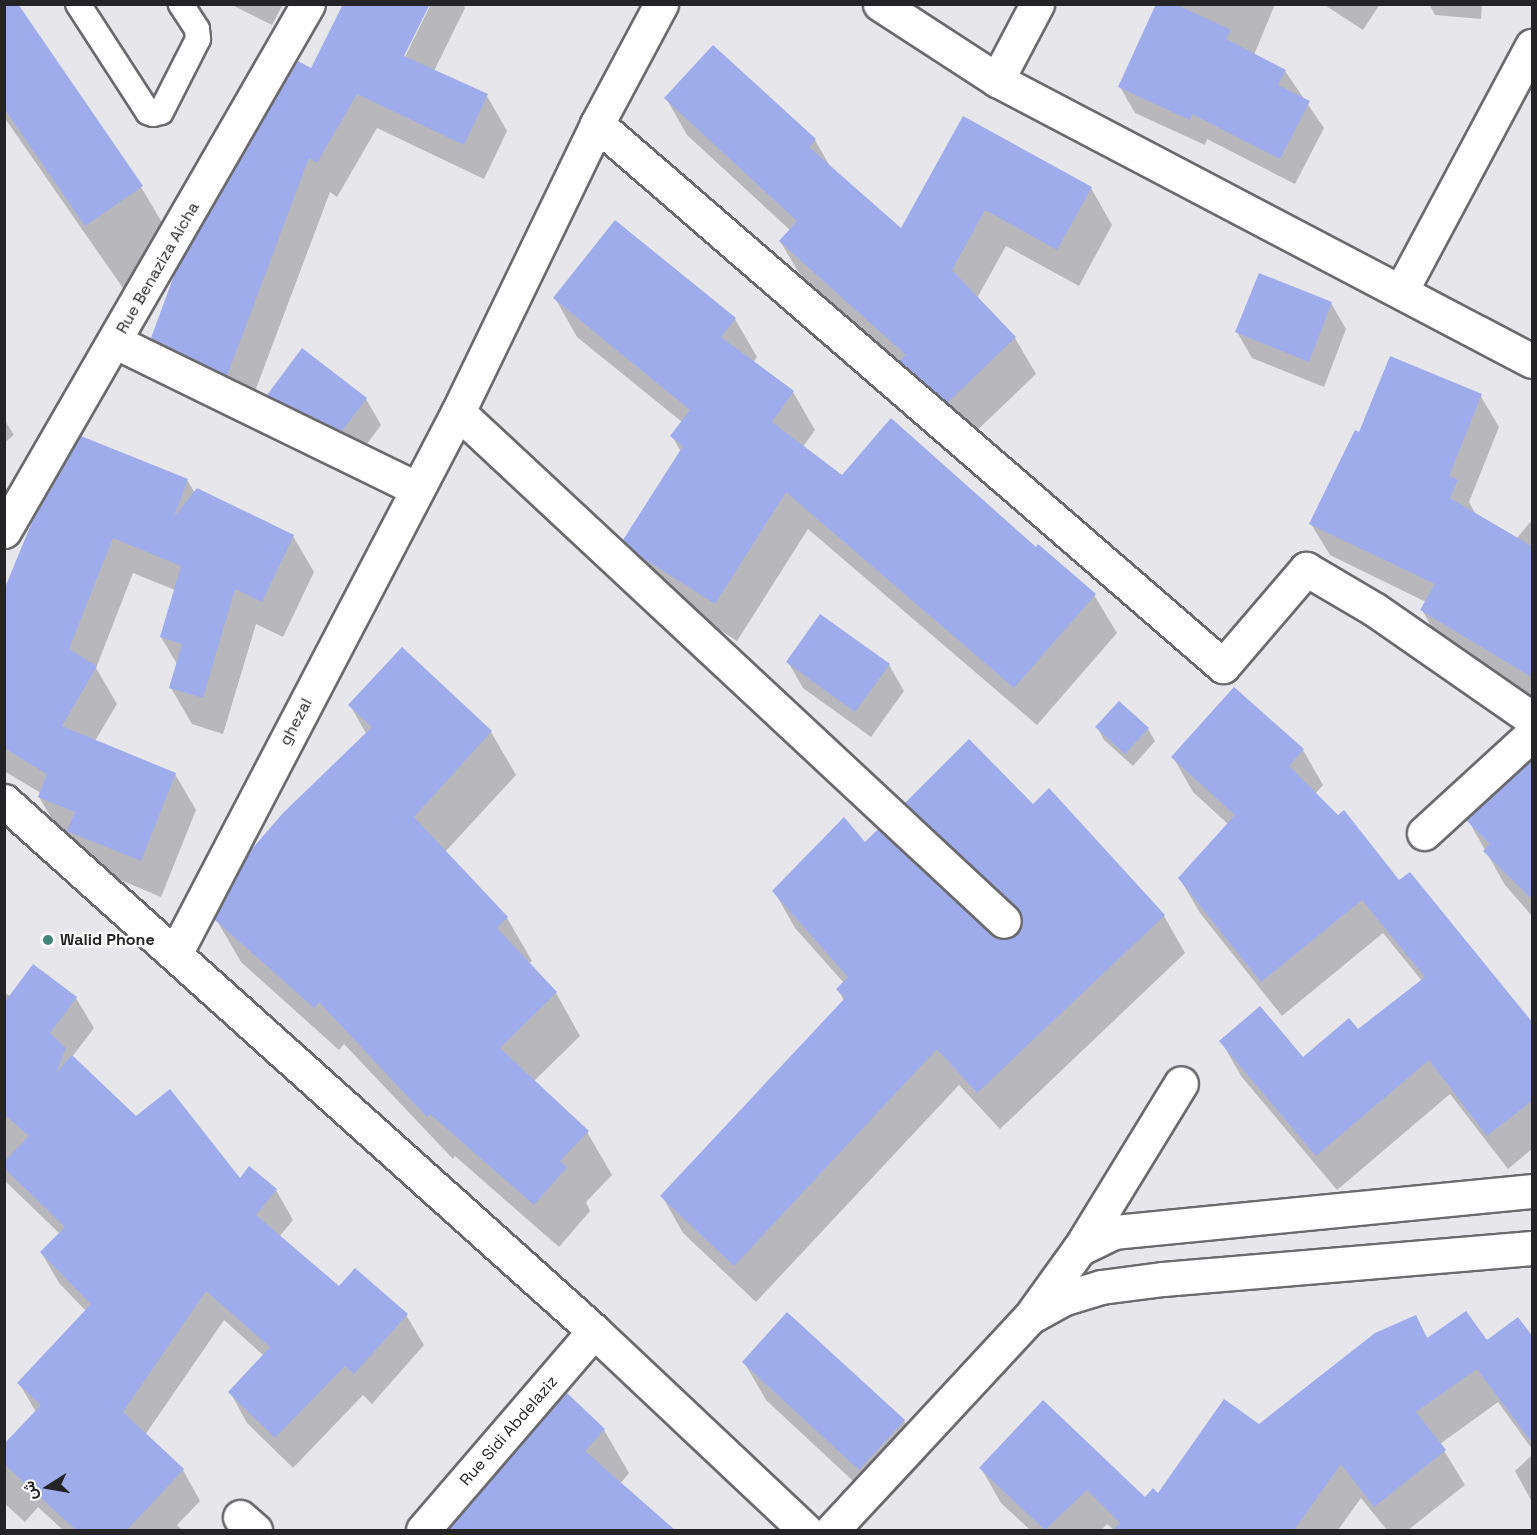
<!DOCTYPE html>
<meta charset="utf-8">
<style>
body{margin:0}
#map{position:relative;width:1537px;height:1535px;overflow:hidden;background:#e7e6eb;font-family:"Space Grotesk",Vazirmatn,sans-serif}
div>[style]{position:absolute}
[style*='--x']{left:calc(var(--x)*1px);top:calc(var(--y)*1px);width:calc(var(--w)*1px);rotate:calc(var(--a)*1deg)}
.shadow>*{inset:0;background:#0003}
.building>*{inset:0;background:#9facec}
.roads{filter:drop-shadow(2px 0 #6b6a6e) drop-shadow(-2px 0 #6b6a6e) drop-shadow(0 2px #6b6a6e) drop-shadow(0 -2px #6b6a6e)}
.lane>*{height:24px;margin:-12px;padding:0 12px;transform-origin:12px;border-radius:12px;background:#fff}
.street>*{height:33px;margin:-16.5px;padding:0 16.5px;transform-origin:16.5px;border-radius:16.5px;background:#fff}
.secondary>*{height:33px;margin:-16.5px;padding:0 16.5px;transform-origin:16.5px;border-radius:16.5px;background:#fff}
.primary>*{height:33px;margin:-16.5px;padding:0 16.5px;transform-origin:16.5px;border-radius:16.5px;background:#fff}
.dots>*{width:16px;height:16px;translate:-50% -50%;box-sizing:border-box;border:3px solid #fff;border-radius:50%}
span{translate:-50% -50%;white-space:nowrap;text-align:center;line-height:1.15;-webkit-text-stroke:4.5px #fff;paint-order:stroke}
.street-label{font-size:16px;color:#242426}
.poi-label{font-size:16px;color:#242426;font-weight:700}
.left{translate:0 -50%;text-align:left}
.frame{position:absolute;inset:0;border:6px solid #242426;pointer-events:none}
.north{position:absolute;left:18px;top:1457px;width:60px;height:60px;-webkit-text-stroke:4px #fff;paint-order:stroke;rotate:259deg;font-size:16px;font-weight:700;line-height:24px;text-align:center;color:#242426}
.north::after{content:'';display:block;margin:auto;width:21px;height:27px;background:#242426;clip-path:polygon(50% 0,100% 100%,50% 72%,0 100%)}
</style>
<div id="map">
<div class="shadow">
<div style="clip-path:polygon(4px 4px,141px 187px,180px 253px,125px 291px,4px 117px)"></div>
<div style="clip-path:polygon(230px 4px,283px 4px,272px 25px)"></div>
<div style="clip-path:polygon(431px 4px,463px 4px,465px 8px,434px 71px,487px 96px,507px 131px,484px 179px,377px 128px,337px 197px,330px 192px,248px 410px,173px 373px,152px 338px,311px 70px,402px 63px)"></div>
<div style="clip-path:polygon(1157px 4px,1275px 4px,1254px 55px,1285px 71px,1324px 128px,1295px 184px,1207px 139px,1205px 145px,1135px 113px,1120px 87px)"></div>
<div style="clip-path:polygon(1323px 4px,1380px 4px,1363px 30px)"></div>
<div style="clip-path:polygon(1429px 4px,1482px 4px,1481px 19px,1435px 15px)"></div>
<div style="clip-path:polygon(666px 98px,815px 140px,831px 168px,902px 231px,964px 118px,1091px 188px,1112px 225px,1079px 286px,1006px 246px,977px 298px,1015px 338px,1036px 374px,969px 438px,908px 372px,802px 278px,780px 241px,790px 230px,687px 135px)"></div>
<div style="clip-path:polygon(615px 222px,735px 319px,757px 357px,753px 362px,793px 392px,815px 430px,803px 447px,843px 477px,1036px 549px,1094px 595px,1117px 633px,1037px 725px,808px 529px,737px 641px,664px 594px,647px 579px,625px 540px,681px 452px,672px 436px,682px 422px,577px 337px,555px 298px)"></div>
<div style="clip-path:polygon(1331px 303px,1346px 329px,1324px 387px,1252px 358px,1237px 332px)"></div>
<div style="clip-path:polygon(269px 395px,366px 399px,381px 425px,357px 457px,284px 421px)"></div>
<div style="clip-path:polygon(1480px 395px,1499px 427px,1469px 502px,1475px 513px,1516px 539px,1532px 520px,1532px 714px,1440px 642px,1422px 610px,1426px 602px,1330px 555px,1311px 524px,1360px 434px)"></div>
<div style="clip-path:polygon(4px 419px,14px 435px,4px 443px)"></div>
<div style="clip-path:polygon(187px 480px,195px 493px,293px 536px,314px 572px,283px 637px,256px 624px,223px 734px,192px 724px,171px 688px,177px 664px,161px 637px,175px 590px,133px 573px,96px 668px,117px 704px,95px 741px,175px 774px,196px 810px,161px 897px,89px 867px,73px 838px,60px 833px,39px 797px,41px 793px,4px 771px,4px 594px)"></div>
<div style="clip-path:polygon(403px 649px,491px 732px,516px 775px,445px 852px,507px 918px,532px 961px,528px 964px,556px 993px,580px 1036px,534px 1081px,587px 1132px,612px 1175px,586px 1202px,590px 1211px,559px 1247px,455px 1156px,453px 1159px,344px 1044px,339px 1050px,241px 962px,216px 919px,367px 735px,350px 705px)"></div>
<div style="clip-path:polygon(788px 662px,889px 665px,904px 691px,871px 737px,803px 688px)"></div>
<div style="clip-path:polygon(1097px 727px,1148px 729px,1155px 741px,1133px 766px,1104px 740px)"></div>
<div style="clip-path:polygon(1303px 750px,1323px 785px,1315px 794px,1532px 1026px,1532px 1149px,1508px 1169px,1450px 1094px,1337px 1190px,1241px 1076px,1221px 1041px,1303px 1059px,1358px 1031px,1422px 981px,1383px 933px,1282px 1016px,1200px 913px,1180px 879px,1229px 825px,1193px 792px,1173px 757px)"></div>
<div style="clip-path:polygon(1532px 761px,1532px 916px,1505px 885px,1468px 820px)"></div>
<div style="clip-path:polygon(1049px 790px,1164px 916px,1185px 953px,1000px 1129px,959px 1085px,756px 1302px,683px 1233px,662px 1196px,844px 1001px,838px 989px,844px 983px,795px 928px,774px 891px,865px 844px,991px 936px,1009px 941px,1022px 928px,928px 840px,907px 803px,1034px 806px)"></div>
<div style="clip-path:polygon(4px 992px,11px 997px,76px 998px,94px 1028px,72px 1057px,136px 1118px,239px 1180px,276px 1190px,293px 1220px,279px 1237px,339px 1288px,406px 1315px,424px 1345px,372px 1404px,363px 1395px,293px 1468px,247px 1423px,230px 1392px,264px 1356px,224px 1320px,145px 1435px,183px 1470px,200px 1501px,177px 1525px,182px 1530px,63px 1530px,38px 1507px,25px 1522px,4px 1503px,4px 1446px,36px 1412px,19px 1383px,86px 1311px,59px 1283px,41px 1252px,60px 1234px,4px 1180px)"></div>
<div style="clip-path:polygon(1415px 1317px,1428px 1339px,1532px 1340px,1532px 1449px,1498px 1402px,1440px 1444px,1465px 1485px,1408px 1530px,1387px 1530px,1361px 1498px,1338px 1530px,1114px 1530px,1107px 1524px,1101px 1530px,1030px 1530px,1001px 1503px,981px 1468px,1145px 1499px,1158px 1495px)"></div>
<div style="clip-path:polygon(744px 1362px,904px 1421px,926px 1459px,881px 1507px,766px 1400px)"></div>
<div style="clip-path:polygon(567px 1395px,604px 1430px,629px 1473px,620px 1484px,667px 1530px,449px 1530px)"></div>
<div style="clip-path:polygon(1532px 1455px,1532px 1502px,1515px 1471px)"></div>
</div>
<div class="building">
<div style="clip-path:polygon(4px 4px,18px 4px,143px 186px,85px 226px,4px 108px)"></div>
<div style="clip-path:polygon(343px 4px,430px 4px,404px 56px,488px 94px,464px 145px,357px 94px,317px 163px,309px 158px,227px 376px,151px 338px,176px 270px,247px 147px,298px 61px,311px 68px)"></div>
<div style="clip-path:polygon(1156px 4px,1175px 4px,1231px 30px,1226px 39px,1286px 70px,1278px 85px,1310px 101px,1280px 159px,1192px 114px,1190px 120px,1118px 87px)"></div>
<div style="clip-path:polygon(713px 45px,816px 139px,809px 147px,901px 228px,963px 116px,1092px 187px,1057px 250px,985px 210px,952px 270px,1016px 337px,947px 403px,899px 361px,906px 355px,779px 241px,797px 221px,664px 98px)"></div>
<div style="clip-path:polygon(615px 220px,736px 318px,721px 337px,794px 391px,772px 422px,842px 475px,891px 418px,1036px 547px,1038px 544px,1096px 594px,1014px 688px,786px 492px,715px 604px,640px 556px,623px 540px,683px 446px,670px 436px,690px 410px,553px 298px)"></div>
<div style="clip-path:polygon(1259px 273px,1332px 302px,1309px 362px,1235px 332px)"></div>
<div style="clip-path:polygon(302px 348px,367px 398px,342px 431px,267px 395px)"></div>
<div style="clip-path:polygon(1390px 356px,1482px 394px,1449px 476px,1458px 480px,1450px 498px,1533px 547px,1533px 678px,1420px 610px,1435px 584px,1309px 524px,1355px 430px,1359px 432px)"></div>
<div style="clip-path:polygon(81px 436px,188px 479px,174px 517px,197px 488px,294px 535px,262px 602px,235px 589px,203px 698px,169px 688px,182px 644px,160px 637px,181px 566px,113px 538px,69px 649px,97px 666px,62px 726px,176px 773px,141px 861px,67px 831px,75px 812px,38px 797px,47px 774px,4px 748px,4px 590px,32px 522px)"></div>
<div style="clip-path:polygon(820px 614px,890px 664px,855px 712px,786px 662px)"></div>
<div style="clip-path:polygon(402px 647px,492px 731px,414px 817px,508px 917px,497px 928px,557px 992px,500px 1048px,589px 1131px,560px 1161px,567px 1167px,534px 1205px,430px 1114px,427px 1117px,319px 1002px,314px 1008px,214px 919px,251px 850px,283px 813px,372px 727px,348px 705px)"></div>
<div style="clip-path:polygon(1234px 687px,1304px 749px,1289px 766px,1338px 815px,1344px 810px,1399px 880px,1410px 872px,1533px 1023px,1533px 1100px,1487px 1136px,1429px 1060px,1316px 1156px,1219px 1041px,1260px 1006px,1303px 1057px,1349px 1018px,1358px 1029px,1425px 977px,1362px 900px,1261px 982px,1178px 878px,1235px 815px,1171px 757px)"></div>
<div style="clip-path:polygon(1119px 701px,1149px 728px,1125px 754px,1095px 727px)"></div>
<div style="clip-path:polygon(969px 739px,1033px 804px,1049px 788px,1165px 915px,977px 1093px,937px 1049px,734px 1266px,660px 1196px,845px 998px,836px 989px,848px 977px,772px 891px,844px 817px,865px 842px,878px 829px,992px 935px,1009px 939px,1022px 926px,1017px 907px,905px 803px)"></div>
<div style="clip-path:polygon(1533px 759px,1533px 900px,1483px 851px,1490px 844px,1466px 820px)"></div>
<div style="clip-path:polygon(33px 964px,77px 997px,50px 1033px,66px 1048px,56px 1073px,72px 1055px,136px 1116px,170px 1089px,240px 1178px,249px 1166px,277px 1189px,256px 1215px,339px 1286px,355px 1268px,408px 1314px,354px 1374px,345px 1366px,275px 1438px,228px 1392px,270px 1347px,206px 1291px,123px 1412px,184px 1469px,127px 1530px,76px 1530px,4px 1464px,4px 1444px,41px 1405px,17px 1383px,91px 1304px,40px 1252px,65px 1227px,4px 1168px,4px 1162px,29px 1136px,4px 1114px,4px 1003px)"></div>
<div style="clip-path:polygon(1466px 1311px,1487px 1340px,1518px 1317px,1533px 1337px,1533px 1444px,1477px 1369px,1416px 1412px,1446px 1450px,1374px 1507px,1341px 1464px,1294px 1530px,1113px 1530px,1120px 1523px,1087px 1490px,1045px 1530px,979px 1468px,1043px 1400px,1145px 1497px,1153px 1488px,1158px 1493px,1224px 1399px,1259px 1424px,1375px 1333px,1416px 1315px,1427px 1338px)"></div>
<div style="clip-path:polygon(787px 1312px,905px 1420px,859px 1470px,742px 1362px)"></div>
<div style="clip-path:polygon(567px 1393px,605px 1429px,585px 1451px,675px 1530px,447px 1530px)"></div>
</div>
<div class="roads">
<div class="lane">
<div style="--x:78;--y:4;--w:129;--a:57.1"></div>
<div style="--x:148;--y:112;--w:5;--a:22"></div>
<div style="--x:153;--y:114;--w:8;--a:-14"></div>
<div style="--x:161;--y:112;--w:82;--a:-63.1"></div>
<div style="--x:198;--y:39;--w:10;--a:-96"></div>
<div style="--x:197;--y:29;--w:30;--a:-123"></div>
</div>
<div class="street">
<div style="--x:880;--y:4;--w:140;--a:33"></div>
<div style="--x:997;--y:80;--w:604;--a:27.71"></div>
<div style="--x:997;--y:80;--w:86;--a:-62.2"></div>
<div style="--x:597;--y:124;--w:828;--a:40.89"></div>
<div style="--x:1223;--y:666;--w:128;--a:-49.4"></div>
<div style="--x:1306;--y:569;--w:79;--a:30.5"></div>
<div style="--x:1374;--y:609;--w:193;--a:34.8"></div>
<div style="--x:1401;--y:291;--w:278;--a:-61.9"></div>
<div style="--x:116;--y:342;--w:335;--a:26"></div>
<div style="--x:458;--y:412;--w:746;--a:42.99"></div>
<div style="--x:4;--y:531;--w:608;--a:-60.02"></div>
<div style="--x:1424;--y:833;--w:147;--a:-42.5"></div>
<div style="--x:1080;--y:1248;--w:193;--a:-58.5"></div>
<div style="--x:1033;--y:1313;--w:79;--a:-54.3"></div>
<div style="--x:1079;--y:1249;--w:39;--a:-26"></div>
<div style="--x:1114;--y:1232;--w:420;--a:-5.6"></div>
<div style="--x:240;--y:1517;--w:20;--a:41"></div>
<div style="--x:423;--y:1530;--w:262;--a:-49.3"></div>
<div style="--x:832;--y:1530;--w:291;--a:-47.1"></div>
<div style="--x:1030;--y:1317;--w:37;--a:-29"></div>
<div style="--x:1062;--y:1299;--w:41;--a:-17.1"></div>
<div style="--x:1101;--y:1287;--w:63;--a:-7.4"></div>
<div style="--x:1163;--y:1279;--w:370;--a:-4.8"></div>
</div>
<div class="secondary">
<div style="--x:175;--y:954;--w:611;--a:-62.43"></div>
<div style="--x:458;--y:412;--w:320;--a:-64.2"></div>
<div style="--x:597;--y:124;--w:136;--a:-61.9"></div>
</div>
<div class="primary">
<div style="--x:4;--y:801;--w:793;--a:41.93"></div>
<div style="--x:594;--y:1331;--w:290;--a:43.3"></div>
</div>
</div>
<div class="dots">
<div style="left:48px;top:940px;background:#428577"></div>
</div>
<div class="street-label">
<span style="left:158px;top:268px;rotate:-60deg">Rue Benaziza Aicha</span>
<span style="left:296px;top:722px;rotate:-62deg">ghezal</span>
<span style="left:509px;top:1431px;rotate:-49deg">Rue Sidi Abdelaziz</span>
</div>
<div class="poi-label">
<span class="left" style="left:60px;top:940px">Walid Phone</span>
</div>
<div class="frame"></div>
<div class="north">ش</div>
</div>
